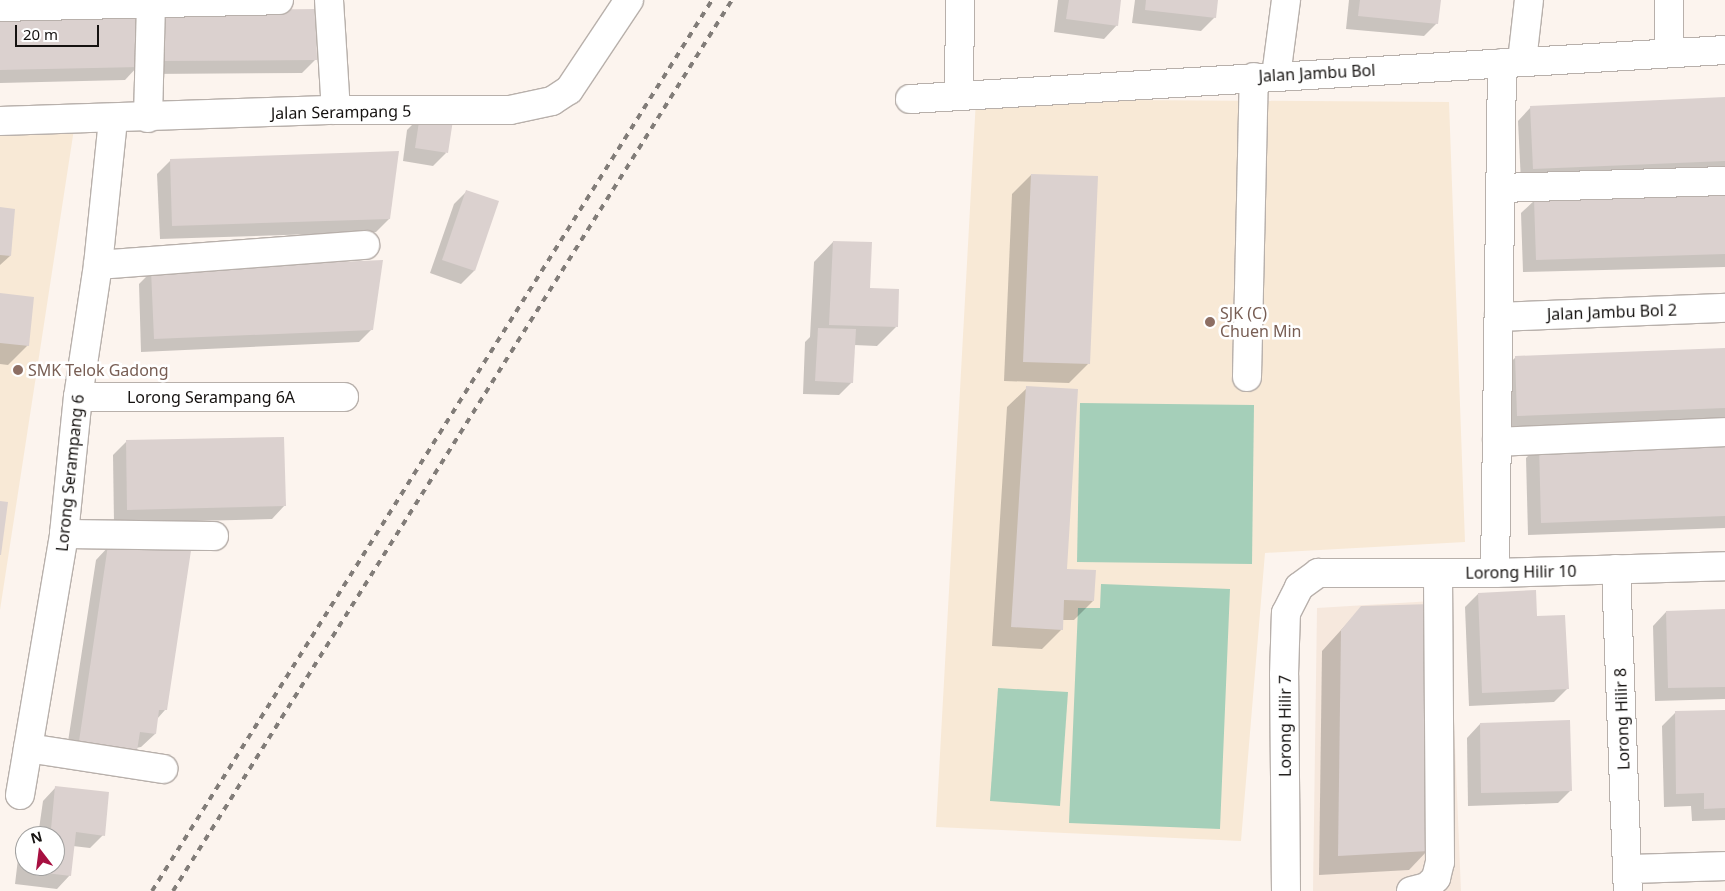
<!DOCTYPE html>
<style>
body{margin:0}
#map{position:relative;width:1725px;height:891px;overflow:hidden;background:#fcf4ee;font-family:"Noto Sans",sans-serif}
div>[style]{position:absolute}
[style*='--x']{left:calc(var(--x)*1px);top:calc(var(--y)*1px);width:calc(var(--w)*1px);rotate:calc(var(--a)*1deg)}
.built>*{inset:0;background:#f6e8dd}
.education>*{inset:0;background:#f8e9d6}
.green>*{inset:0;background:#a5cfb9}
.shadow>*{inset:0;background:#0003}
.building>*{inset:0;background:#dbd1cf}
.roads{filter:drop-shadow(1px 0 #b8b0ab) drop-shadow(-1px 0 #b8b0ab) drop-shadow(0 1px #b8b0ab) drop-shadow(0 -1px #b8b0ab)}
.minor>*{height:28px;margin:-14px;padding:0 14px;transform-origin:14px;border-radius:14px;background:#fff}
.rail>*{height:4px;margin-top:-2px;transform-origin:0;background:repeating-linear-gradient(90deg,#817c78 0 6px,transparent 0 12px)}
.dots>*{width:14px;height:14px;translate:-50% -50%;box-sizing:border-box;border:2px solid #fff;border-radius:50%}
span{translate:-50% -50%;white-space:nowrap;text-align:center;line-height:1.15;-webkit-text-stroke:5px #fff;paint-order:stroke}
.street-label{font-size:16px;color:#151210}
.education-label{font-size:16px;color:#785e54}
.left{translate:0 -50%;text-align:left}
.north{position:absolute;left:15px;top:826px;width:50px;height:50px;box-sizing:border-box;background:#fff;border:1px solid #a1a09f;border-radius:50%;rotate:345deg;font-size:14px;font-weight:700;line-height:20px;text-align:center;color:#151210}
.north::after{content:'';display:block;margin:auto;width:18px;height:22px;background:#a71041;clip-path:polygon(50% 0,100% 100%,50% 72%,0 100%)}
.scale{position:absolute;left:15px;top:25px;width:84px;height:22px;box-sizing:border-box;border:2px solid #151210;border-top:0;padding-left:6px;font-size:15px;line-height:18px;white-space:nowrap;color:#151210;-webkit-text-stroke:4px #fff;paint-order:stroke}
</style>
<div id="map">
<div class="built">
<div style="clip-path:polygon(1449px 600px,1461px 891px,1313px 891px,1317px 608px)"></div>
</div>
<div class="education">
<div style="clip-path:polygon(976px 99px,1449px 102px,1465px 542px,1265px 553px,1241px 841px,936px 827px)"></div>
<div style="clip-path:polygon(74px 129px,0 610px,0 130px)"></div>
</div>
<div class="green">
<div style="clip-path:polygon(1080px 403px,1254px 405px,1252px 564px,1077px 562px)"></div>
<div style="clip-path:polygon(1101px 584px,1230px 589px,1220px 829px,1069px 823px,1078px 608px,1100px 608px)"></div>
<div style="clip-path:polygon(998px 688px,1068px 692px,1060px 806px,990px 801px)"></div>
</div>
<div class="shadow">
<div style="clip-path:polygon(1058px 0,1120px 0,1117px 25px,1104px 39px,1054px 32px)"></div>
<div style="clip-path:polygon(1135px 0,1217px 0,1215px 17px,1201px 31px,1132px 23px)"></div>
<div style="clip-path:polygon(1349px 0,1440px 0,1437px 23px,1424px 36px,1346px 29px)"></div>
<div style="clip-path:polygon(0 17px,138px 66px,125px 80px,0 83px)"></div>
<div style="clip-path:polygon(148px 25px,315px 60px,302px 73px,148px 74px)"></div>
<div style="clip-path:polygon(1725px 98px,1725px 172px,1521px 182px,1518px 121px,1531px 107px)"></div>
<div style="clip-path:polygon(420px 117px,446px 153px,433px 166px,403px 161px,407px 130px)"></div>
<div style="clip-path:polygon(171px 160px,389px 219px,376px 232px,160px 239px,157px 174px)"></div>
<div style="clip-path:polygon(1031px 175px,1088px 364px,1069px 383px,1004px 381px,1012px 194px)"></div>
<div style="clip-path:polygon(467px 191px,474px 271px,461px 284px,430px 273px,454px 204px)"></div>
<div style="clip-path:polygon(1725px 194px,1725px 267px,1523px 272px,1521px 213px,1535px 200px)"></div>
<div style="clip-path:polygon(0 208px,10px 256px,0 265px)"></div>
<div style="clip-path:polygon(833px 242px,896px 327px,877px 346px,854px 345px,852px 382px,839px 395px,803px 394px,805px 342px,810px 337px,814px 262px)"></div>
<div style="clip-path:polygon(152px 271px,372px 329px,359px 342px,141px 352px,139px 284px)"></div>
<div style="clip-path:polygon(0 295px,28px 345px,8px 365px,0 364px)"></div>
<div style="clip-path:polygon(1725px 349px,1725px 420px,1504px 429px,1502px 370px,1516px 357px)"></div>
<div style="clip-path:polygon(1027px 388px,1065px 570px,1093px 601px,1074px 620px,1062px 620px,1062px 629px,1042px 649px,992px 646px,1007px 407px)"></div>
<div style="clip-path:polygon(1725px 438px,1725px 528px,1528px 535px,1526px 458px,1539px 445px)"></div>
<div style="clip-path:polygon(126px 442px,285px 505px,272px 519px,114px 523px,113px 455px)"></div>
<div style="clip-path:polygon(109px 546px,165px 710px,157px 719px,155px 734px,141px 747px,65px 761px,96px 560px)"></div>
<div style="clip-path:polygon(1478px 594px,1567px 689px,1554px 702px,1469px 706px,1465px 607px)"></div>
<div style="clip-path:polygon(1362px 607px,1428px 850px,1409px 870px,1319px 875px,1322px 651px)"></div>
<div style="clip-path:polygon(1725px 610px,1725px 699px,1655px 701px,1653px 626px,1666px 612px)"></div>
<div style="clip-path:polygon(1725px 712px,1725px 820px,1692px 821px,1691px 806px,1664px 807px,1662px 726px,1675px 713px)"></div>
<div style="clip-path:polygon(1480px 724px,1571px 790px,1558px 803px,1468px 806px,1467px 738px)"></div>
<div style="clip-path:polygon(56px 787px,103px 835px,90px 848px,73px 846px,70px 875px,57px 889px,15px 884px,20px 842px,25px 837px,25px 866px,55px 866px,55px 836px,26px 836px,33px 829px,39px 829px,43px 801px)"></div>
</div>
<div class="building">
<div style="clip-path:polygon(1069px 0,1121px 0,1118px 26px,1066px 19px)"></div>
<div style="clip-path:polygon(1146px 0,1218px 0,1216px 18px,1145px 10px)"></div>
<div style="clip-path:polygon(1360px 0,1441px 0,1438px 24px,1358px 16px)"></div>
<div style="clip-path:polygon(316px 9px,317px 60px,161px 61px,161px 11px)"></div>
<div style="clip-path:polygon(139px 13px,140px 67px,0 70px,0 16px)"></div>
<div style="clip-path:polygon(1725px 97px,1725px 161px,1533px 169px,1530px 106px)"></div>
<div style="clip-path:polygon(420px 115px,453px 120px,448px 153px,415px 148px)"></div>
<div style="clip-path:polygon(399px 151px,390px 219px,172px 226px,170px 159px)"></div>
<div style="clip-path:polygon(1031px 174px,1098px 176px,1090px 364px,1023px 362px)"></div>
<div style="clip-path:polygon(466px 190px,499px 201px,475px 271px,442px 260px)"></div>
<div style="clip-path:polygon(1725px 193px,1725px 254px,1536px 260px,1534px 199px)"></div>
<div style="clip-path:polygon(0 207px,15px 209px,11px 256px,0 255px)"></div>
<div style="clip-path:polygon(833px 241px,872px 242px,870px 288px,899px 289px,898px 327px,829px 325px)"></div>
<div style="clip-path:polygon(383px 260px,373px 330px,154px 339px,151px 270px)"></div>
<div style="clip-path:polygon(0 293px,34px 297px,29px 346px,0 343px)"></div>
<div style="clip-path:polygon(818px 328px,856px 329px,853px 383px,815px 381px)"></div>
<div style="clip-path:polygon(1725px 348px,1725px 408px,1517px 416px,1515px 356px)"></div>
<div style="clip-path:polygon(1026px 386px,1078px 389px,1067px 569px,1096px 570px,1094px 601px,1064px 600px,1063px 630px,1011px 627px)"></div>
<div style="clip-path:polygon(284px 437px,286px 506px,127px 510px,126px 440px)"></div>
<div style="clip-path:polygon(1725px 437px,1725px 516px,1541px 523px,1539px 444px)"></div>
<div style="clip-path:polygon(0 501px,8px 502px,1px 555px,0 555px)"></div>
<div style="clip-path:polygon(192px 544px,167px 710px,159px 710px,156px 734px,140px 732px,136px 757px,78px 748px,108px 545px)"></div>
<div style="clip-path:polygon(1536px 590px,1537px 616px,1565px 615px,1569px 689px,1482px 693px,1478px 593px)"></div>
<div style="clip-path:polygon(1433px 604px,1429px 851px,1338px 856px,1341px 630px,1361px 606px)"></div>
<div style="clip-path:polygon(1725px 609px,1725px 687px,1668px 688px,1666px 611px)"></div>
<div style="clip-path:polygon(1725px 710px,1725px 808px,1704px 809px,1704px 793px,1676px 794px,1675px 711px)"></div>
<div style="clip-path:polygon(1570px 720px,1572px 791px,1481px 793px,1480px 723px)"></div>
<div style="clip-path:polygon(55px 786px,109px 792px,105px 836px,76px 832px,71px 876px,28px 871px,28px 866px,55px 866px,55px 836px,32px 836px,33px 828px,51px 829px)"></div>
</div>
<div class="roads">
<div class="minor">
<div style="--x:329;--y:0;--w:110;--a:86.4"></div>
<div style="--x:0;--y:7;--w:279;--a:-1.4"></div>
<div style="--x:1669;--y:52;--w:52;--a:-90"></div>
<div style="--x:1522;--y:61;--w:61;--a:-83.5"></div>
<div style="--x:1276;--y:76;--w:77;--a:-82.5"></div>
<div style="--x:959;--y:95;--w:95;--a:-89.4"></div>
<div style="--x:910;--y:99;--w:816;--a:-3.44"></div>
<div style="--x:148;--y:118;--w:118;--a:-88.5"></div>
<div style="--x:0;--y:121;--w:336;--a:-1.9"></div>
<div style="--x:336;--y:110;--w:174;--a:0"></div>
<div style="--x:510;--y:110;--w:43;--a:-12.1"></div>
<div style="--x:552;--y:101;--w:20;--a:-33"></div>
<div style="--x:569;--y:90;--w:108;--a:-56.3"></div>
<div style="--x:1501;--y:188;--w:224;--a:-1.8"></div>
<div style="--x:98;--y:265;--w:268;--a:-4.3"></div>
<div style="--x:1499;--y:317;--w:226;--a:-2.3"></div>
<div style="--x:1247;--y:377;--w:300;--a:-88.7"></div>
<div style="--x:78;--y:397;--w:266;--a:0"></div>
<div style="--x:1497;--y:442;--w:228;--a:-2.5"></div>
<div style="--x:64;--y:534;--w:150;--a:0.8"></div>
<div style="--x:1616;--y:569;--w:322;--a:87.9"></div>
<div style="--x:1495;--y:573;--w:510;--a:-89.21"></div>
<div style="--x:28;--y:748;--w:137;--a:8.8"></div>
<div style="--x:20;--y:795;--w:265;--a:-80.4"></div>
<div style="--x:64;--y:534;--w:138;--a:-84.2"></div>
<div style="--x:78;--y:397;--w:134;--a:-81.4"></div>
<div style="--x:98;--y:265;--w:147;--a:-84.1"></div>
<div style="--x:1629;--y:869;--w:96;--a:-1.8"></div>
<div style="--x:1286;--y:891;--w:216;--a:-90.5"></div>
<div style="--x:1284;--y:675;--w:62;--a:-88.2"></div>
<div style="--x:1286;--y:613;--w:29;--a:-63"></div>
<div style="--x:1299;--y:587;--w:24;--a:-36"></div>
<div style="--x:1318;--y:573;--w:177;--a:0"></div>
<div style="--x:1495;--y:573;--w:230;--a:-1.7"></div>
<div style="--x:1411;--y:891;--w:16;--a:-14"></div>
<div style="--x:1427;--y:887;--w:13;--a:-45"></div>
<div style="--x:1436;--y:878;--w:16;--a:-76"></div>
<div style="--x:1440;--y:862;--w:289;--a:-90.4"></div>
</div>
</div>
<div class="rail">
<div style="--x:152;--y:891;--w:1052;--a:-57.85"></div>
<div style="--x:173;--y:891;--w:1052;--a:-57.9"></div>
</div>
<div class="dots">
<div style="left:1210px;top:322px;background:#8d6e63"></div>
<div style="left:18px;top:370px;background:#8d6e63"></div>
</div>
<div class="street-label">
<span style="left:1317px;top:73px;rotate:-3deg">Jalan Jambu Bol</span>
<span style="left:341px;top:112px;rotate:-1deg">Jalan Serampang 5</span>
<span style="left:1612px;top:312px;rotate:-2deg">Jalan Jambu Bol 2</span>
<span style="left:211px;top:397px">Lorong Serampang 6A</span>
<span style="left:70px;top:473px;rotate:-84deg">Lorong Serampang 6</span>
<span style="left:1521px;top:572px;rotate:-1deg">Lorong Hilir 10</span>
<span style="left:1622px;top:719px;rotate:-92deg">Lorong Hilir 8</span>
<span style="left:1285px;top:726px;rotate:-90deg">Lorong Hilir 7</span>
</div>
<div class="education-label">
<span class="left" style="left:1220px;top:322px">SJK (C)<br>Chuen Min</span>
<span class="left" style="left:28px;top:370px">SMK Telok Gadong</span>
</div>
<div class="north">N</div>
<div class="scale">20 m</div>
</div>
